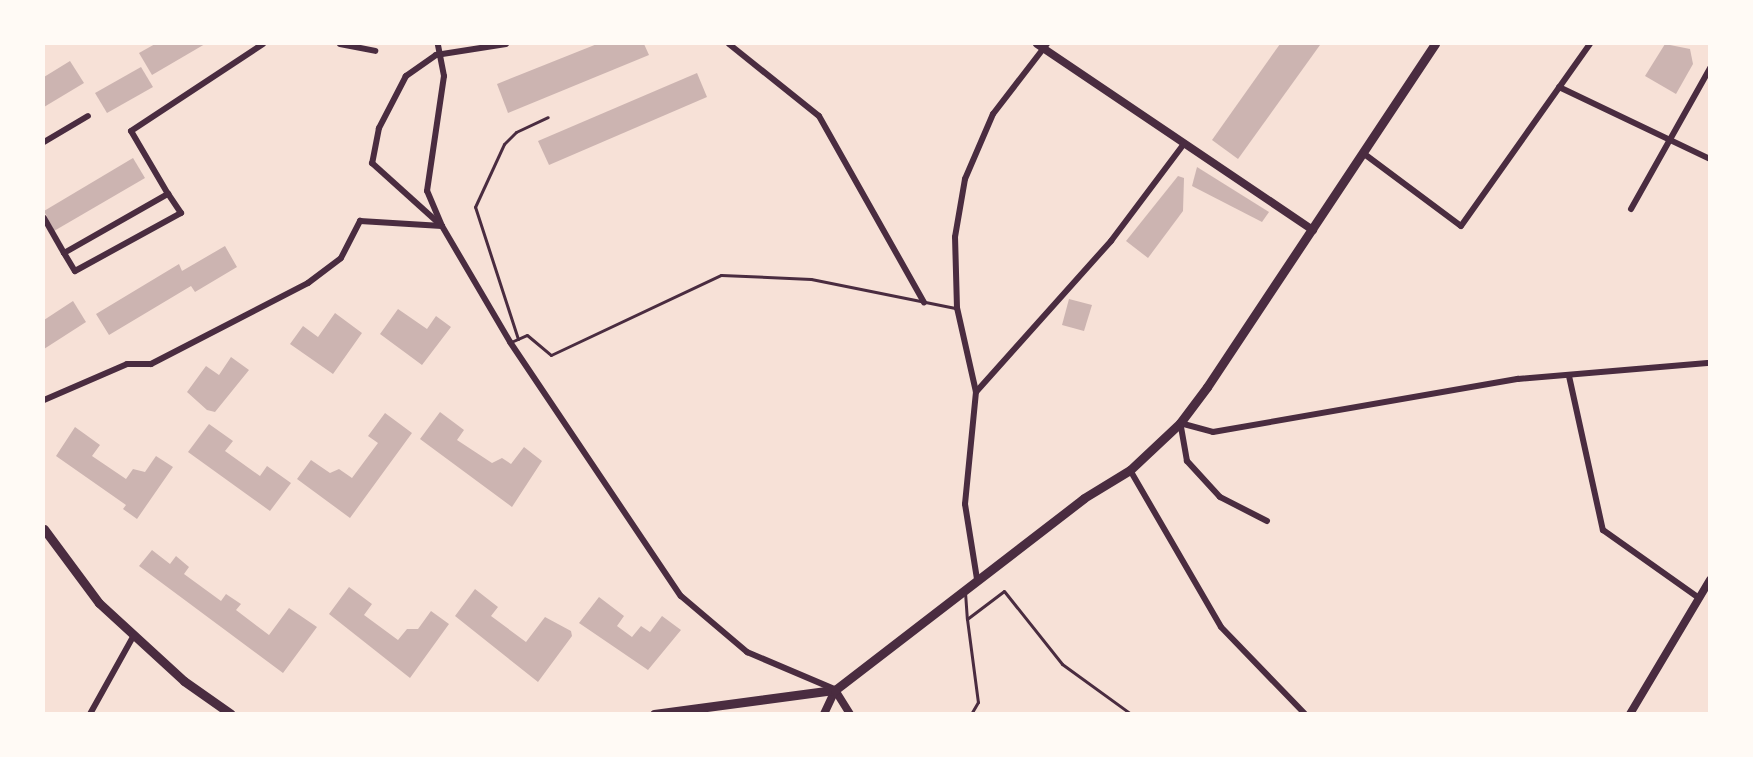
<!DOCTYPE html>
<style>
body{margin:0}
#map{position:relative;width:1753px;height:757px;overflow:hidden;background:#f7e1d7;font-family:Overpass,sans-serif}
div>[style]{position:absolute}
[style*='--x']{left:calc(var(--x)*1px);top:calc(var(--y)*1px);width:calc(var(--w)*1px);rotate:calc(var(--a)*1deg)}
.building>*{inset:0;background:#ccb4b1}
.service>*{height:3px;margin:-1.5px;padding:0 1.5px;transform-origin:1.5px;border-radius:1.5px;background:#4a2c40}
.minor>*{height:6px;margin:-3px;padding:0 3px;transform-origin:3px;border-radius:3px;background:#4a2c40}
.tertiary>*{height:8px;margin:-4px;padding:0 4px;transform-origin:4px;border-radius:4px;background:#4a2c40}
.secondary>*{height:9px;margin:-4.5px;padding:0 4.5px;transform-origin:4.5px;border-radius:4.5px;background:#4a2c40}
span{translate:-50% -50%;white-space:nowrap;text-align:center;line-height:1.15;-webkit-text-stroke:6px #fffaf5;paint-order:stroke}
.frame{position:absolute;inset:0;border:45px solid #fffaf5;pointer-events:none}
</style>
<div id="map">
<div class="building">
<div style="clip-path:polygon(155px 44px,205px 44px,152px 75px,139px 53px)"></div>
<div style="clip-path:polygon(597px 44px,644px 44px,649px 55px,508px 113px,497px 84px)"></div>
<div style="clip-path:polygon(1280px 44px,1320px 45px,1238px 159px,1212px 140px)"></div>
<div style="clip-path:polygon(1665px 44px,1690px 49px,1693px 64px,1676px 94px,1645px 76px)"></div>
<div style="clip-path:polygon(70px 61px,84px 83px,44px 107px,44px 77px)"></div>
<div style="clip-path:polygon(141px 67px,153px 87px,107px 113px,95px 93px)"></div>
<div style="clip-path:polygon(697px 73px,707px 97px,549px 165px,538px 141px)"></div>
<div style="clip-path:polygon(133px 158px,145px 178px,54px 231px,44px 211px)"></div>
<div style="clip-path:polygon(1197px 167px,1269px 212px,1262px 222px,1192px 186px)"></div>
<div style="clip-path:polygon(1178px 176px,1184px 178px,1183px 211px,1148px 258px,1126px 241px)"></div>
<div style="clip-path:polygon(225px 246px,237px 267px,195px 292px,191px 286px,109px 335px,96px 314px,179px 264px,182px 271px)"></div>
<div style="clip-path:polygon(1069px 299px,1092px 305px,1084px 331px,1062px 325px)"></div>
<div style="clip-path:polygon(73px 301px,86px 322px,44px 349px,44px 320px)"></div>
<div style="clip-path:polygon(398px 309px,427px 329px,436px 316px,451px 327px,422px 365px,380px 334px)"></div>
<div style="clip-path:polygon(335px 313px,362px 333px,333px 374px,290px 344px,303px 326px,318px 337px)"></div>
<div style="clip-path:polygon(231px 357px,249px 370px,215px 412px,207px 410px,187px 392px,206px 366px,219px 375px)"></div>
<div style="clip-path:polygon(440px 412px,464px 430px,457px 440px,492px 463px,502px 458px,511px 464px,524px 447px,542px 461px,512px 507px,420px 439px)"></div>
<div style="clip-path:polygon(385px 413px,412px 433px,350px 518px,297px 479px,311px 460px,330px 473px,339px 469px,352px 478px,378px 443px,368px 436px)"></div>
<div style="clip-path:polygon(209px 424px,233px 441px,225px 451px,260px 476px,267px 466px,291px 483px,270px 511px,188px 452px)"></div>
<div style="clip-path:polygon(75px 427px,100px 445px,92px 456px,126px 479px,133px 469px,145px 472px,156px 456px,173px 467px,137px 519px,123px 509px,126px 505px,56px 456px)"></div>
<div style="clip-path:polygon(152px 550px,170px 564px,176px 556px,189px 567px,184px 574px,221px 601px,226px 594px,241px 604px,236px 610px,269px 635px,289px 608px,317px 627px,283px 673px,139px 566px)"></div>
<div style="clip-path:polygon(349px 587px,372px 604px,364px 615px,398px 640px,407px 629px,418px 629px,431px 611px,449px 624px,410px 678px,329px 614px)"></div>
<div style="clip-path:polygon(475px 589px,498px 607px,491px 616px,526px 642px,545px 617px,571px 631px,572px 636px,538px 682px,455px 616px)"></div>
<div style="clip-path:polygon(599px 597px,624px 616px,617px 626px,632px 637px,641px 626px,650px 632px,662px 616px,681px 630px,648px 670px,579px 623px)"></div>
</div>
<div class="service">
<div style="--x:518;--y:339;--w:139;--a:-108"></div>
<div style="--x:475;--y:207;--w:69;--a:-65.3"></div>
<div style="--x:504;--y:144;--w:17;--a:-45"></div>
<div style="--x:516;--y:132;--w:35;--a:-25"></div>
<div style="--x:511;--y:342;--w:17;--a:-24"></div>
<div style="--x:527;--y:335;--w:31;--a:40"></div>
<div style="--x:551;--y:355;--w:188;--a:-25.2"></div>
<div style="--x:721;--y:275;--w:90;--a:2.5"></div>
<div style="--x:811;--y:279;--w:147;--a:11.4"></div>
<div style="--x:965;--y:592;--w:27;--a:86"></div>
<div style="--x:967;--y:619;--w:46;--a:-37.1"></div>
<div style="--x:1004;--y:591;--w:93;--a:51.5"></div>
<div style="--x:1062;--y:664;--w:85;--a:35.9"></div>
<div style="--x:967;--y:619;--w:84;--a:82.5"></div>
<div style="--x:978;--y:702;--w:14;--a:120"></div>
</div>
<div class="minor">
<div style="--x:340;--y:44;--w:36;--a:11"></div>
<div style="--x:506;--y:44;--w:71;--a:171.1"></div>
<div style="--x:436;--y:55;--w:37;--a:145"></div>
<div style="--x:406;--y:76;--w:59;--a:117.4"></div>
<div style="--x:379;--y:128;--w:36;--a:101"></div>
<div style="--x:372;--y:163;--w:94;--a:42"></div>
<div style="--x:442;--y:226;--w:134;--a:59.6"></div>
<div style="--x:510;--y:342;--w:306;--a:56.1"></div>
<div style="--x:681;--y:596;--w:87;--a:40.3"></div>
<div style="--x:747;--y:652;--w:95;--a:23"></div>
<div style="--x:729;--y:44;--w:115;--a:38.7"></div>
<div style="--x:819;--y:116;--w:214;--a:60.6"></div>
<div style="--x:1559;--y:87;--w:167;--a:25.5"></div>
<div style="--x:44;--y:142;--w:51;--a:-30.6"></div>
<div style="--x:1363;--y:153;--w:122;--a:36.7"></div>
<div style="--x:1461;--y:226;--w:223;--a:-54.7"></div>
<div style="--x:1631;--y:209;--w:162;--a:-60.7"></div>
<div style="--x:44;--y:218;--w:40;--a:60.3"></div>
<div style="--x:64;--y:253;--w:120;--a:-29.6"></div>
<div style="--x:168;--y:194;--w:73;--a:-120.4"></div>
<div style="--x:131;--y:131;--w:158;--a:-33.4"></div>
<div style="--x:64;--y:253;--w:21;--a:59"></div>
<div style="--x:75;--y:271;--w:121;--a:-28.7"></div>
<div style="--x:181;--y:213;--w:23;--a:-124"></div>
<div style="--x:1569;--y:376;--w:158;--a:77.6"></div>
<div style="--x:1603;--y:530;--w:118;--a:35.3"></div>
<div style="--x:976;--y:392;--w:203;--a:-48.2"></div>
<div style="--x:1111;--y:241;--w:120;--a:-53.1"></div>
<div style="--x:44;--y:400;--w:90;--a:-23.4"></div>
<div style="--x:127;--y:364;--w:24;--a:0"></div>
<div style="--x:151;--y:364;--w:177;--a:-27.3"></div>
<div style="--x:308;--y:283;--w:41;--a:-37.1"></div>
<div style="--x:341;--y:258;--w:42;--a:-62.8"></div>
<div style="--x:360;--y:221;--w:82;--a:3.5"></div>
<div style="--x:442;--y:226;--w:38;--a:-113"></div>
<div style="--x:427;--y:191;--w:116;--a:-81.6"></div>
<div style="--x:444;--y:76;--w:33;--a:-101"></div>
<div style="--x:1130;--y:470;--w:181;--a:59.9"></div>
<div style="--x:1221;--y:627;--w:121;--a:46"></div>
<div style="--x:1267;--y:521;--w:53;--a:-152.9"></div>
<div style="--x:1220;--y:497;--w:49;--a:-132.5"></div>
<div style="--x:1187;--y:461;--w:39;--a:-100"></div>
<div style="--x:1180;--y:423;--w:34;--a:15"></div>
<div style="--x:1213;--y:432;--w:310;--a:-9.9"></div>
<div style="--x:1518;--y:379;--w:193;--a:-4.8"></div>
<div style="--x:977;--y:579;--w:76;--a:-99.1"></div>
<div style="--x:965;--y:504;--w:113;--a:-84.4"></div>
<div style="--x:976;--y:392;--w:86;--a:-102.7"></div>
<div style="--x:957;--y:308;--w:71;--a:-91.6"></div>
<div style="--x:955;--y:237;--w:59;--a:-80.2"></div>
<div style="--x:965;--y:179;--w:71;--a:-66.7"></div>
<div style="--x:993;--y:114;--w:88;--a:-52.4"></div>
<div style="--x:90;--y:714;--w:90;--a:-60.9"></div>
</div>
<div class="tertiary">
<div style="--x:1037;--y:44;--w:333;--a:34"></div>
<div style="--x:835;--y:690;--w:28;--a:58"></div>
<div style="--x:824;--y:714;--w:26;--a:-65"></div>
<div style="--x:1630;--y:714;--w:156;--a:-59.2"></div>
</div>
<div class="secondary">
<div style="--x:44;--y:529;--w:92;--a:53.4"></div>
<div style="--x:99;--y:603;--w:115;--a:42.5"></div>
<div style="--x:184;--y:681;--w:57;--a:35.1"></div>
<div style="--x:654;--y:714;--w:183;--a:-7.6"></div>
<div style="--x:835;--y:690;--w:314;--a:-37.6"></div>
<div style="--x:1084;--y:498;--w:54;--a:-31.3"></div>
<div style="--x:1130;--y:470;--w:69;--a:-43.2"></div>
<div style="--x:1180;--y:423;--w:45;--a:-53.1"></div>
<div style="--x:1207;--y:387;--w:412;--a:-56.4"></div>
</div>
<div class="frame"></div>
</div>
